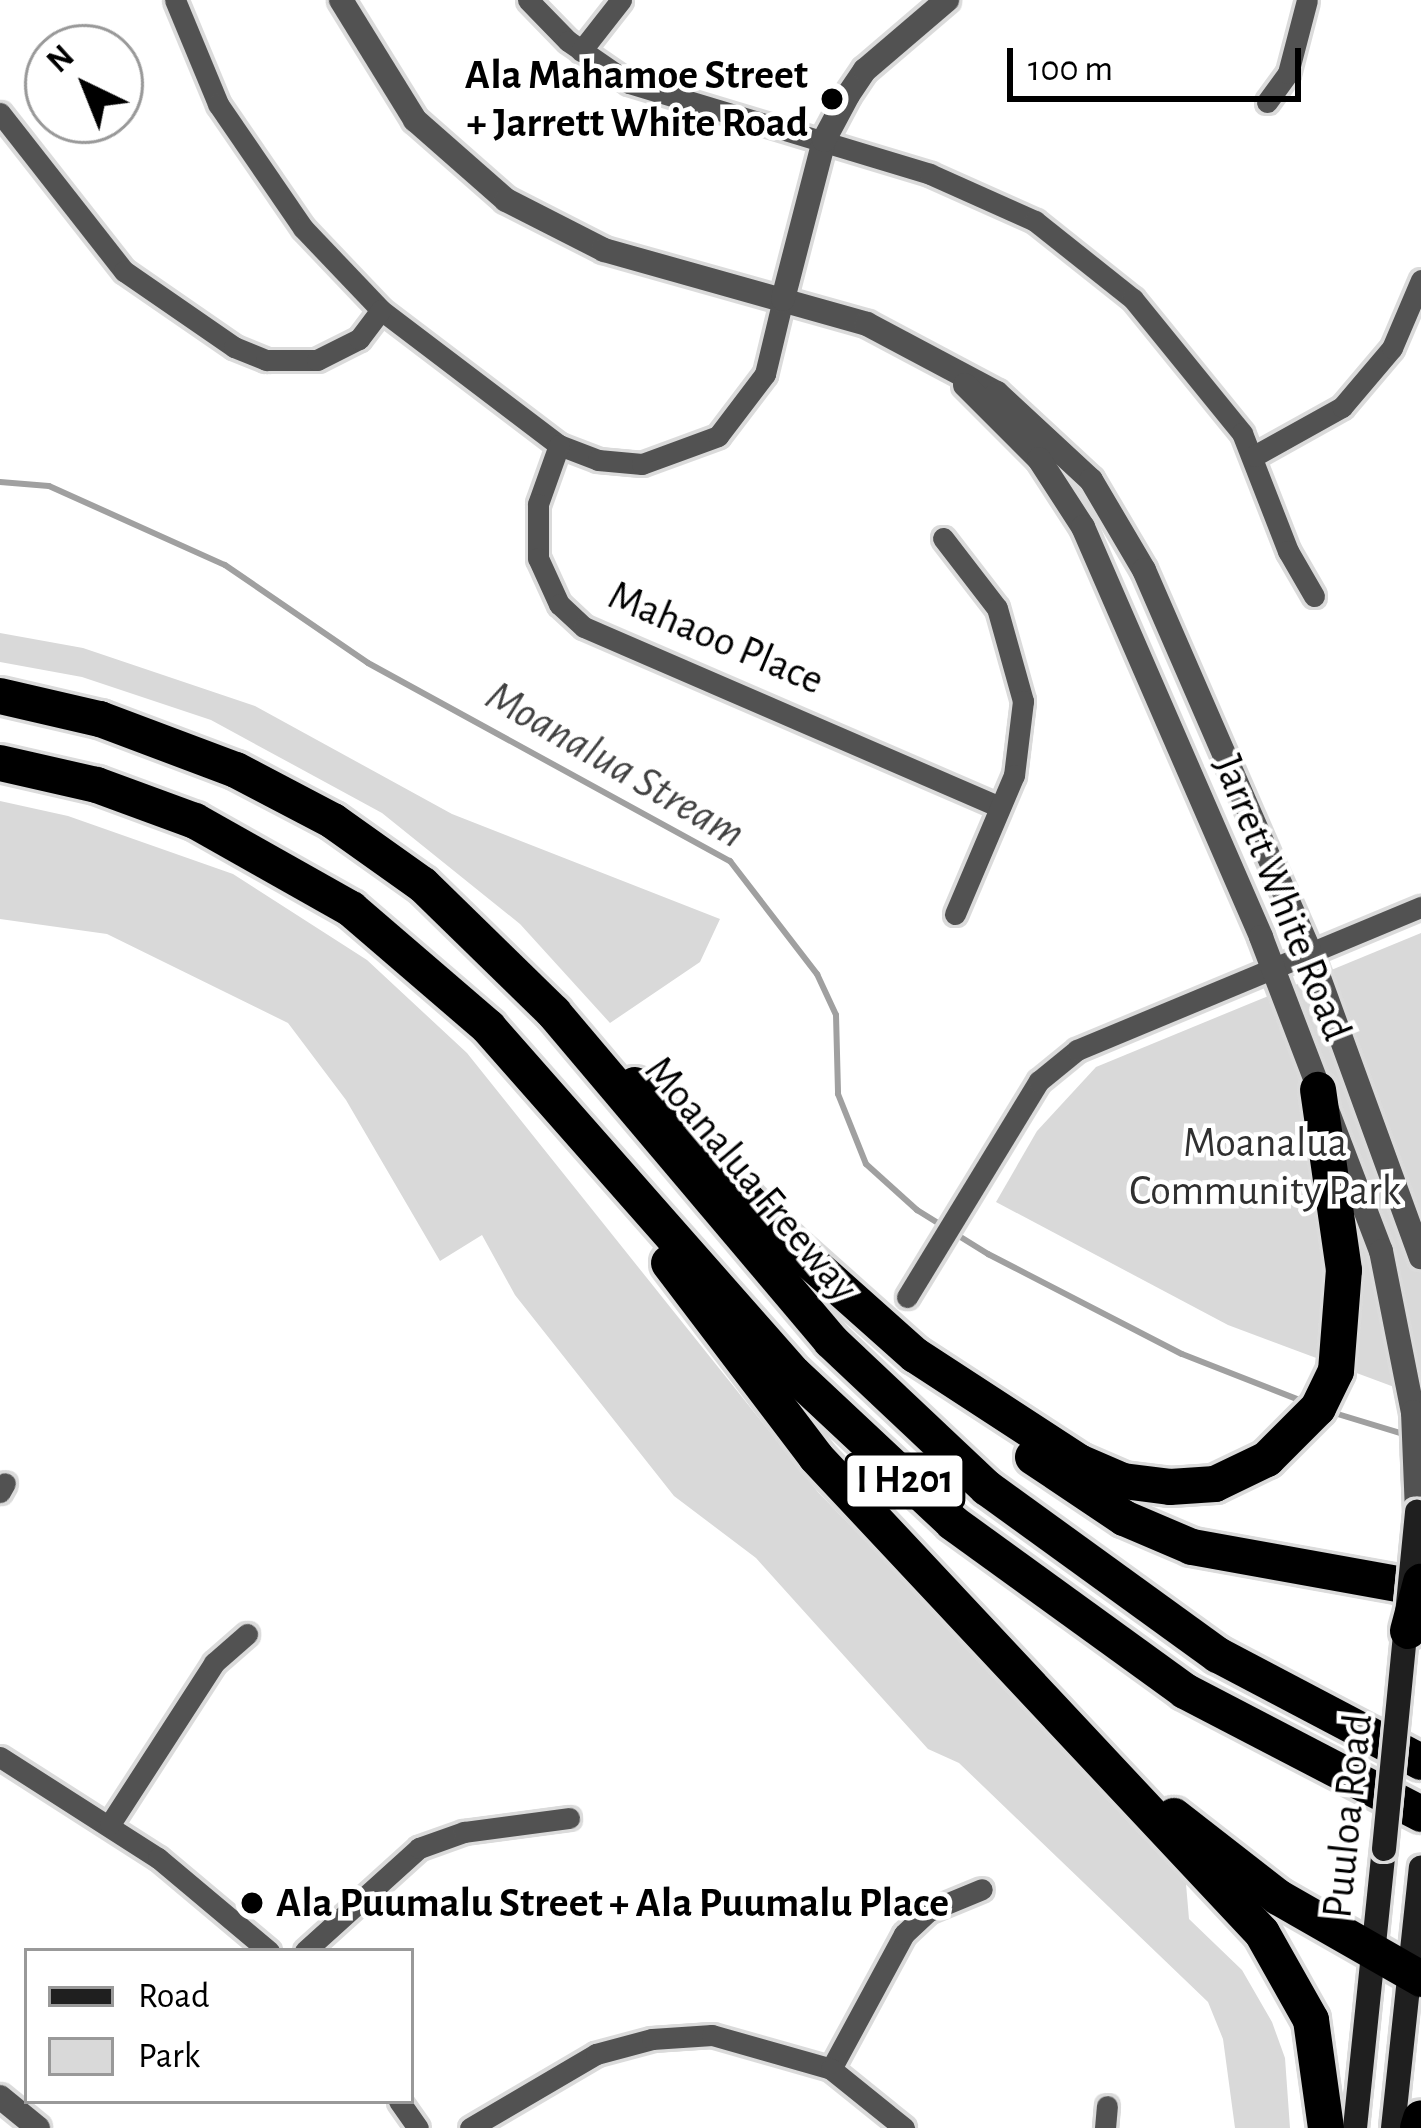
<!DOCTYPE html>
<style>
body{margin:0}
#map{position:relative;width:1421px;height:2128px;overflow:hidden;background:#fff;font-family:"Alegreya Sans",sans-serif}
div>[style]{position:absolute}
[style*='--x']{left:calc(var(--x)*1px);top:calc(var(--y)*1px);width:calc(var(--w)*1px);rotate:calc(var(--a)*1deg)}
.green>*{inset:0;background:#d9d9d9}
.stream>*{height:6px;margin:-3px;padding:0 3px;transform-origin:3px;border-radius:3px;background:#a0a0a0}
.roads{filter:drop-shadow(3px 0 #dbdbdb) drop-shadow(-3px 0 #dbdbdb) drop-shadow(0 3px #dbdbdb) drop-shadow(0 -3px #dbdbdb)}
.minor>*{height:21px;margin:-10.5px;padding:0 10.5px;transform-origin:10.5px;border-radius:10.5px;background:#525252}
.tertiary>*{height:24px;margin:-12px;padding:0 12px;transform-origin:12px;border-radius:12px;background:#525252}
.secondary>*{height:24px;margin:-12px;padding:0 12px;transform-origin:12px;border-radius:12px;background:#1f1f1f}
.motorway>*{height:36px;margin:-18px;padding:0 18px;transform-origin:18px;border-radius:18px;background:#000}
.bridges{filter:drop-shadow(3px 0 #dbdbdb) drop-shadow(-3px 0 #dbdbdb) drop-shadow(0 3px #dbdbdb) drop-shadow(0 -3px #dbdbdb)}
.secondary-bridge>*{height:24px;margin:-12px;padding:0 12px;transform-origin:12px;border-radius:12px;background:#1f1f1f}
.motorway-bridge>*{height:36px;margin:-18px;padding:0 18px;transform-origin:18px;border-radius:18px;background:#000}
.dots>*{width:33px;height:33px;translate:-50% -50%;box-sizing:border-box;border:6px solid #fff;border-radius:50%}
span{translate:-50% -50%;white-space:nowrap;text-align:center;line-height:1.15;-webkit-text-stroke:9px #fff;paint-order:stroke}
.shield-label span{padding:3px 9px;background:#fff;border:3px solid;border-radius:9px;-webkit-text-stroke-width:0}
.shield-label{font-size:39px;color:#000;font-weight:700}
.poi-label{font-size:42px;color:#000;font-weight:700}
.right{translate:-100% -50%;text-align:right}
.left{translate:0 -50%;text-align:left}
.street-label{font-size:42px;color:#000}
.park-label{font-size:42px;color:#303030}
.water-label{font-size:45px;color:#414141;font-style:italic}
.legend{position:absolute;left:24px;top:1948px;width:390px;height:156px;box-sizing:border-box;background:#fff;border:3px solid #999;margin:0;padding:15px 21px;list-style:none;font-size:36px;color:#000}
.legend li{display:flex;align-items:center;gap:24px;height:60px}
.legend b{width:60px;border:3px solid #999}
.north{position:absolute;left:24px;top:24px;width:120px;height:120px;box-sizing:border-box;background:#fff;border:3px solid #999;border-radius:50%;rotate:317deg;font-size:33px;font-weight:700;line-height:48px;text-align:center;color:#000}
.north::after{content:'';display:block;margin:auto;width:42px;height:54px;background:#000;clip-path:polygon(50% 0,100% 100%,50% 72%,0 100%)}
.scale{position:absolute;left:1007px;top:48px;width:294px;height:54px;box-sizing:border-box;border:6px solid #000;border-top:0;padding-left:15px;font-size:36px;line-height:42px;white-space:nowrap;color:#000;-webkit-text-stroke:9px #fff;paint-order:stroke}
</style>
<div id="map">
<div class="green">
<div style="clip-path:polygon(0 633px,83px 648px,255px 706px,452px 814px,720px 919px,700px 962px,610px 1023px,520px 924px,382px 813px,211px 720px,82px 677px,0 662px)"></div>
<div style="clip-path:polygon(0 801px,68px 816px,233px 874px,367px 960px,467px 1053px,818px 1492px,1185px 1872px,1189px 1919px,1242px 1970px,1272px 2022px,1285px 2058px,1290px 2128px,1235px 2128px,1223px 2039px,1208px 2002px,959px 1763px,928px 1749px,756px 1558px,674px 1496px,515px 1295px,482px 1235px,440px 1261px,346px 1100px,288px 1023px,107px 934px,0 919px)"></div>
<div style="clip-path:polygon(1421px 933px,1421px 1397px,1228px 1325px,996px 1202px,1037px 1131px,1096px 1067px)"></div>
</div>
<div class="stream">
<div style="--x:0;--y:482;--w:49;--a:4.7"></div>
<div style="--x:49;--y:486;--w:193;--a:24.2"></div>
<div style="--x:225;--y:565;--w:173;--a:34.4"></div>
<div style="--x:368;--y:663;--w:413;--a:28.7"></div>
<div style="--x:730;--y:861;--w:143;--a:52.4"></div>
<div style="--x:817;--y:974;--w:45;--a:65.1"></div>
<div style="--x:836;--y:1015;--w:79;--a:88.5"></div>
<div style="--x:838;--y:1094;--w:75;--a:68.2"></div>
<div style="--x:866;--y:1164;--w:69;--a:42"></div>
<div style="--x:917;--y:1210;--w:84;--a:31.8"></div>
<div style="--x:988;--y:1254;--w:218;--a:27.3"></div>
<div style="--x:1182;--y:1354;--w:134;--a:21.4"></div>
<div style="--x:1331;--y:1412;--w:83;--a:16.9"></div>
</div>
<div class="roads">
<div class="minor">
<div style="--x:175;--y:0;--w:113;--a:67.5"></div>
<div style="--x:218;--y:104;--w:150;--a:55.6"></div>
<div style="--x:303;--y:228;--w:113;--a:46.4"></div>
<div style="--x:381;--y:310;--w:223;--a:37.2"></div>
<div style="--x:559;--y:445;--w:42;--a:21"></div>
<div style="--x:598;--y:460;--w:44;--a:5.2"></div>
<div style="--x:642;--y:464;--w:81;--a:-20.2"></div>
<div style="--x:718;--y:436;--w:78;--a:-52.8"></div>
<div style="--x:765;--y:374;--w:77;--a:-76.5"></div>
<div style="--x:528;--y:0;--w:57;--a:45.7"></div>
<div style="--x:568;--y:41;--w:74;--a:34.5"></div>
<div style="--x:629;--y:83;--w:314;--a:16.8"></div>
<div style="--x:930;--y:174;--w:115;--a:24.1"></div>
<div style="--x:1035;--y:221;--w:125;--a:38.5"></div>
<div style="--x:1133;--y:299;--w:173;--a:50.9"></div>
<div style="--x:1242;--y:433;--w:127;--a:68.7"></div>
<div style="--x:1288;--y:551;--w:52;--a:60"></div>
<div style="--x:581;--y:51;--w:65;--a:-51.9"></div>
<div style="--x:1267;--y:102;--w:36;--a:-54"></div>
<div style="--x:1288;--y:73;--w:75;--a:-75.4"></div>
<div style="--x:0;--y:113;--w:201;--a:51.9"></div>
<div style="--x:124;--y:271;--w:134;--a:34.6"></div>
<div style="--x:234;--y:347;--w:35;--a:22"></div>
<div style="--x:266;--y:360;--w:51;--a:0"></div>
<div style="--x:317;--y:360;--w:47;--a:-26.6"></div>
<div style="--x:359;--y:339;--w:36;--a:-53"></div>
<div style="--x:559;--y:445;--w:63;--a:109.6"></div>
<div style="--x:538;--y:504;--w:54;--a:90"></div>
<div style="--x:538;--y:558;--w:51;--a:65.5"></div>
<div style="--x:559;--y:604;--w:34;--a:43"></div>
<div style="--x:584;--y:627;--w:453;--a:23.4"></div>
<div style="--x:1254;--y:456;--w:101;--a:-29.1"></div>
<div style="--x:1342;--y:407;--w:77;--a:-49.7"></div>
<div style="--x:1392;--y:348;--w:74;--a:-66.9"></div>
<div style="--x:943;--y:538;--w:88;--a:52.4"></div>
<div style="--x:997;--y:608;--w:97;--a:74.4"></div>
<div style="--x:1023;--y:701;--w:75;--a:96.9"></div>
<div style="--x:1014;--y:775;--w:151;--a:113"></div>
<div style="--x:907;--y:1297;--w:253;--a:-58.6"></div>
<div style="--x:1039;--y:1081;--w:49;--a:-39.2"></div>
<div style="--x:1077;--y:1050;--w:373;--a:-22.6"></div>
<div style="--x:0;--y:1492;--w:10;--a:-61"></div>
<div style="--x:0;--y:1757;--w:188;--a:32.6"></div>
<div style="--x:158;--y:1858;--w:145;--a:40"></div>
<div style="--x:110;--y:1824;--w:192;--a:-57.1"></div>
<div style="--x:214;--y:1663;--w:44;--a:-41.3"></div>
<div style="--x:305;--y:1951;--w:154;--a:-42.1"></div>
<div style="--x:419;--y:1848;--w:48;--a:-19.6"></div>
<div style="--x:464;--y:1832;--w:106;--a:-7.6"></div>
<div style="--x:831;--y:2069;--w:153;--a:-61.6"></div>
<div style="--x:904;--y:1934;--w:34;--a:-43"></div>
<div style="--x:929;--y:1911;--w:57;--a:-22.5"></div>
<div style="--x:399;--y:2101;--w:33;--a:55"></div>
<div style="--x:470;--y:2128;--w:146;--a:-30.4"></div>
<div style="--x:596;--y:2054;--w:58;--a:-15"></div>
<div style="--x:652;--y:2039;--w:60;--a:-3.8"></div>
<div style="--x:712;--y:2035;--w:124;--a:15.9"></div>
<div style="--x:831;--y:2069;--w:94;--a:38.9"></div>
<div style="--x:1105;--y:2128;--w:22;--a:-85"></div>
</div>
<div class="tertiary">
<div style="--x:341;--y:0;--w:141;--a:58.3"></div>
<div style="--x:415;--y:120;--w:121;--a:41.3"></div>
<div style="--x:506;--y:200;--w:110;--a:27"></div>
<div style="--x:604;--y:250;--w:273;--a:15.7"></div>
<div style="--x:867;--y:324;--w:147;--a:28"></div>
<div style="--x:997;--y:393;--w:128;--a:42.8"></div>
<div style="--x:1091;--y:480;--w:104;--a:59.5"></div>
<div style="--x:1144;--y:570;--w:414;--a:66.5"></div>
<div style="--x:1309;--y:950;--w:327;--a:70"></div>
<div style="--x:783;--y:299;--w:164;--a:-75.5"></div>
<div style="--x:824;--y:140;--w:51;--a:-61.9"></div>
<div style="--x:848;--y:95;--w:30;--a:-56"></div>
<div style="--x:865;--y:70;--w:108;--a:-40.5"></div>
<div style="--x:965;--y:385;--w:105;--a:45"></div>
<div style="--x:1039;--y:459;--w:81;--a:57.1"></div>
<div style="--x:1083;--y:527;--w:447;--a:66.5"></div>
<div style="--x:1261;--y:937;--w:336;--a:69.1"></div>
<div style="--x:1381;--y:1251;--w:164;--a:78.8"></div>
<div style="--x:1413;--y:1412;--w:100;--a:87.7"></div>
<div style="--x:0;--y:2097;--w:49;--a:39.2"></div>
</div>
<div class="secondary">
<div style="--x:1355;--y:2128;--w:281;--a:-84.1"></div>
<div style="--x:1393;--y:2128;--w:262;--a:-83.9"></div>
</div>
<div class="motorway">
<div style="--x:0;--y:696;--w:103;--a:13"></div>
<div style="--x:100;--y:719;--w:145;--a:20.6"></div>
<div style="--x:236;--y:770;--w:110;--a:27.7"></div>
<div style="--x:333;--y:821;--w:110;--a:35.4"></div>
<div style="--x:423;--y:885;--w:183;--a:44.3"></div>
<div style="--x:554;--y:1013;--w:429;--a:49.8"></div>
<div style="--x:831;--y:1341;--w:214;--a:43.3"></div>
<div style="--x:987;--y:1488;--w:285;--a:35.9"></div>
<div style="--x:1218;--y:1655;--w:229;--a:27.8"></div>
<div style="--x:0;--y:763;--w:99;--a:12.8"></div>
<div style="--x:97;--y:785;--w:104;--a:20.2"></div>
<div style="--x:195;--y:821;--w:179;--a:29.4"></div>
<div style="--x:351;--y:909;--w:181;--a:40.7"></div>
<div style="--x:488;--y:1027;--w:463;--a:48.6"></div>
<div style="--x:794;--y:1374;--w:218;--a:43.1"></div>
<div style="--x:953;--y:1523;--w:286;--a:35.9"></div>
<div style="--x:1185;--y:1691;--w:266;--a:27.5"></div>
<div style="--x:635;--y:1085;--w:219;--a:45.7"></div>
<div style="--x:788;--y:1242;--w:170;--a:41.7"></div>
<div style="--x:915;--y:1355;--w:196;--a:33.1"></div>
<div style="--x:1079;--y:1462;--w:48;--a:23.4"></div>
<div style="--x:1123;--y:1481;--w:47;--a:7.3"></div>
<div style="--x:1170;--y:1487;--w:45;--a:-3.8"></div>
<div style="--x:1215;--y:1484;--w:58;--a:-25.7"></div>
<div style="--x:1267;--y:1459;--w:72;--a:-45"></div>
<div style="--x:1318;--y:1408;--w:41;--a:-64.1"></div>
<div style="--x:1336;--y:1371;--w:101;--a:-85.5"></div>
<div style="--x:1344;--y:1270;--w:182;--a:-98.2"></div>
<div style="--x:669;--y:1263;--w:243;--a:52.8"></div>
<div style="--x:816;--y:1457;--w:652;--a:46.86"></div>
<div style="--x:1262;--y:1933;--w:100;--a:60.6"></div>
<div style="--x:1311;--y:2020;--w:109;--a:82.1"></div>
<div style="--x:1033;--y:1457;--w:110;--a:33.8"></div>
<div style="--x:1124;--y:1518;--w:74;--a:23.1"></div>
<div style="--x:1192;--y:1547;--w:233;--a:10.2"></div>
<div style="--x:1174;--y:1816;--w:132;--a:37.9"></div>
<div style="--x:1278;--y:1897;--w:165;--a:29.8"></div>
<div style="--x:1418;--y:2128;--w:10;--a:-73"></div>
</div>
</div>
<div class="bridges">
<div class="secondary-bridge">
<div style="--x:1384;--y:1849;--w:339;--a:-84.4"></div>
</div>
<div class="motorway-bridge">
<div style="--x:1408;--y:1631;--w:51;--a:-75.1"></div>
</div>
</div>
<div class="dots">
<div style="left:832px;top:99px;background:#000"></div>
<div style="left:252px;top:1903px;background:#000"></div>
</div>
<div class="shield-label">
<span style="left:905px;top:1481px">I H201</span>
</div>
<div class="poi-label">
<span class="right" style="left:808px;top:99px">Ala Mahamoe Street<br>+ Jarrett White Road</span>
<span class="left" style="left:276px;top:1903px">Ala Puumalu Street + Ala Puumalu Place</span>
</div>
<div class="street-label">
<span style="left:716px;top:638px;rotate:23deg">Mahaoo Place</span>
<span style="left:1282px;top:898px;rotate:68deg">Jarrett White Road</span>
<span style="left:751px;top:1179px;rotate:50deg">Moanalua Freeway</span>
<span style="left:1348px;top:1816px;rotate:-84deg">Puuloa Road</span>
</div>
<div class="park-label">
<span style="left:1265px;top:1167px">Moanalua<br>Community Park</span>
</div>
<div class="water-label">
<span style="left:615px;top:765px;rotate:30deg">Moanalua Stream</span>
</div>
<ul class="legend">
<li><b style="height:15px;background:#1f1f1f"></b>Road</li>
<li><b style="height:33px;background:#d9d9d9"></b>Park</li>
</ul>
<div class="north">N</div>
<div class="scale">100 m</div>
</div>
